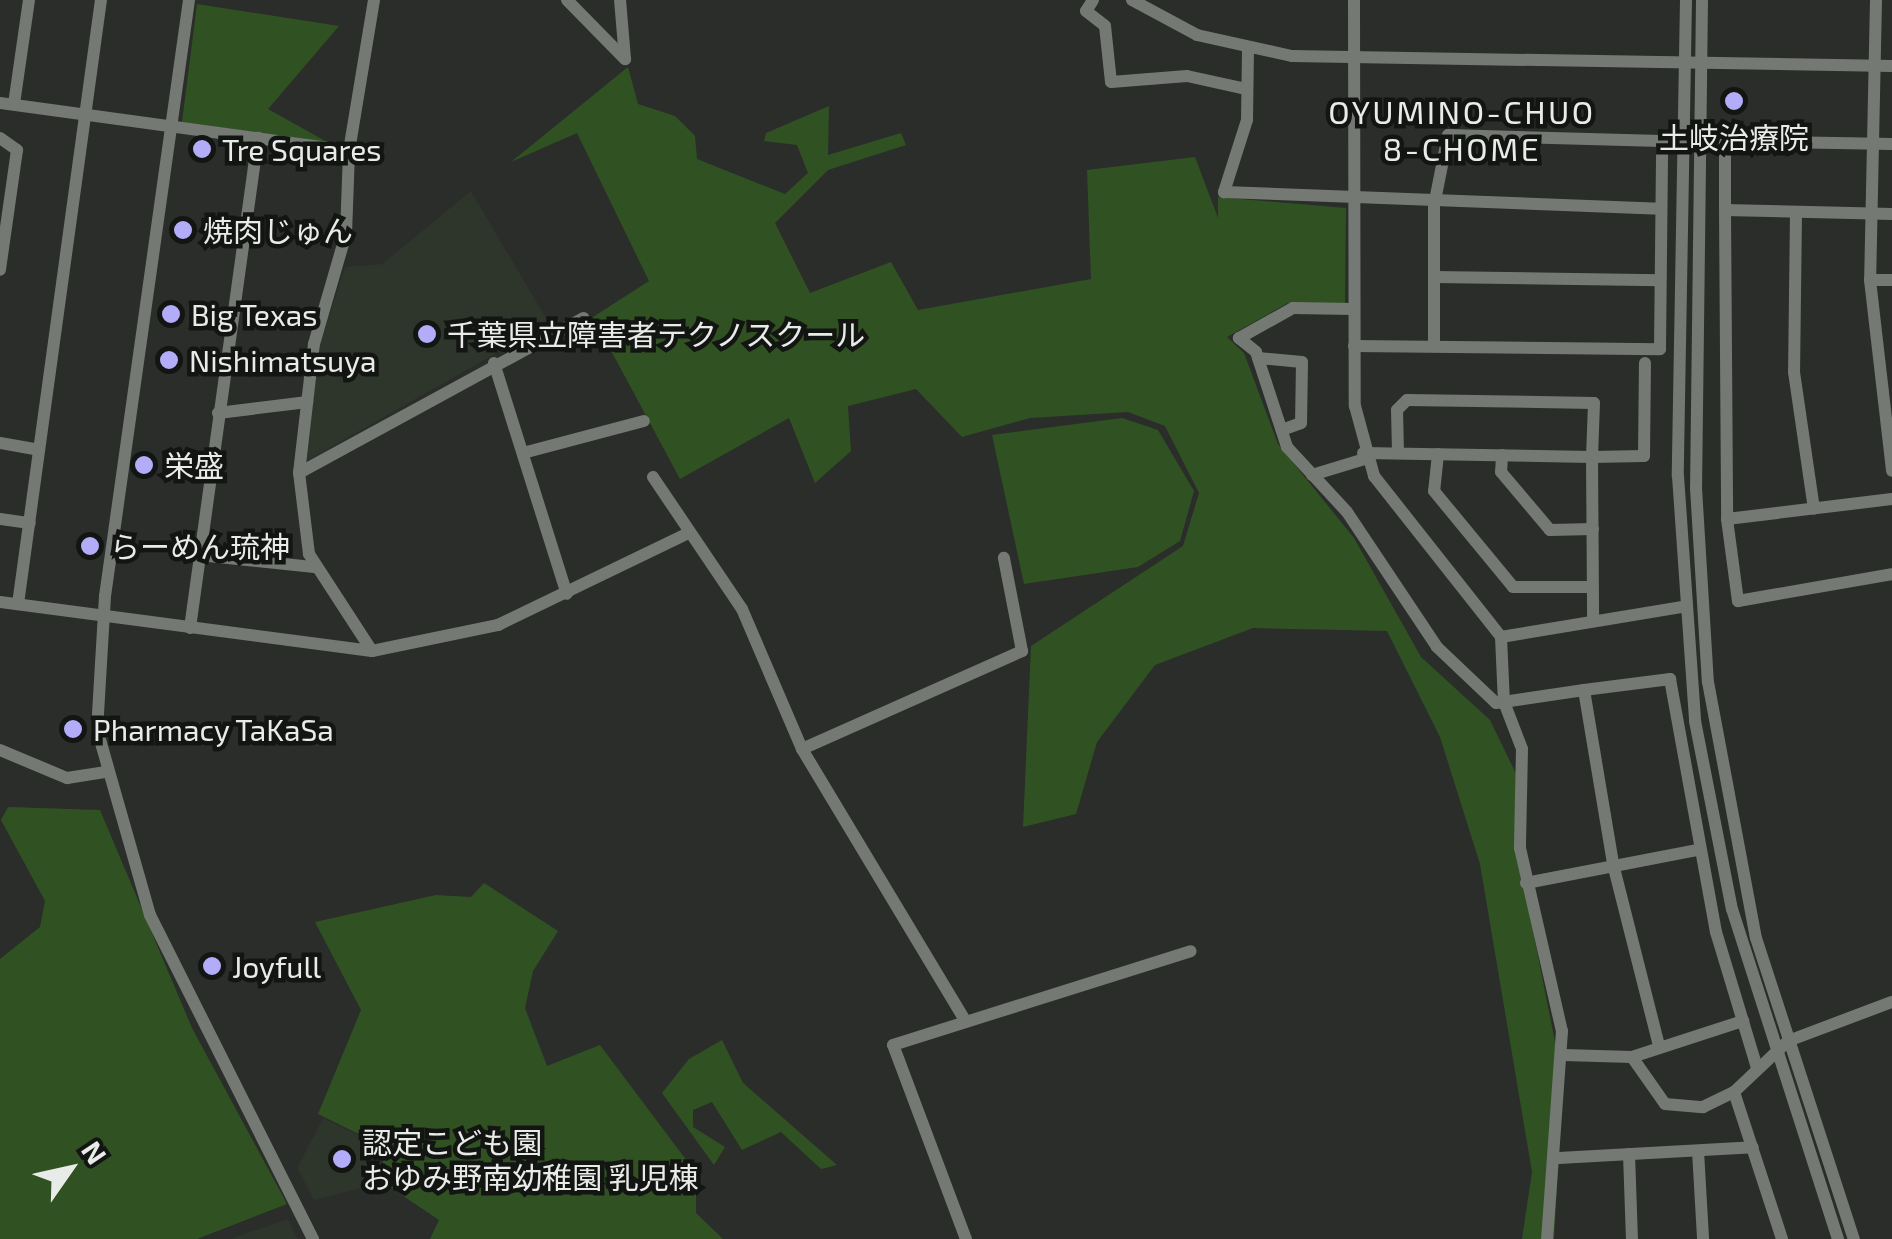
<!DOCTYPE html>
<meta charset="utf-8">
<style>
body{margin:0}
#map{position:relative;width:1892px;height:1239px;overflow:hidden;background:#2a2d29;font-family:"Exo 2","Noto Sans JP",sans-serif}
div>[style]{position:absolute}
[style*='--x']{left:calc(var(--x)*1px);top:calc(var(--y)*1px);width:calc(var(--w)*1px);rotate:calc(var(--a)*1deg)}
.built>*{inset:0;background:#2e352b}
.green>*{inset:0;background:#305223}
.minor>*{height:12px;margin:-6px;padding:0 6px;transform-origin:6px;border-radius:6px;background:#757974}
.dots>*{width:28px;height:28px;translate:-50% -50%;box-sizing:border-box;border:5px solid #131513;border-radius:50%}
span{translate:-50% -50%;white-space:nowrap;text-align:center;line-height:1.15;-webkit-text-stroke:9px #131513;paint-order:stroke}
.poi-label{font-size:30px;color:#e9ebe8}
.left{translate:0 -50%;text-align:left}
.neighbourhood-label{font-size:32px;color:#e9ebe8;letter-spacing:2.5px}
.north{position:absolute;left:20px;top:1119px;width:100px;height:100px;-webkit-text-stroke:8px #131513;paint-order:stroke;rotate:56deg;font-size:28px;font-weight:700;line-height:40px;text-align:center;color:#e9ebe8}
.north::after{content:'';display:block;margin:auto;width:35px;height:45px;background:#e9ebe8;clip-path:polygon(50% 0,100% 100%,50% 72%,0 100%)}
</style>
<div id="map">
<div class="built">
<div style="clip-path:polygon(471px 191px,549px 323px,305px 462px,320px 344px,345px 267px,382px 264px)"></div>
<div style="clip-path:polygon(323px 1118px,387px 1149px,370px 1186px,314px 1200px,297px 1168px)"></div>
<div style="clip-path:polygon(288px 1219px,298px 1239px,230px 1239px)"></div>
</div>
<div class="green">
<div style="clip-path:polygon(197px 4px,339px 26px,268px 109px,327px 142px,182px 122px)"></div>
<div style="clip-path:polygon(628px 67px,638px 104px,675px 116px,695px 136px,697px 159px,785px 194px,808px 173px,797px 145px,764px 141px,766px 133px,829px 106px,828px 155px,901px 133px,906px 145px,828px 170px,775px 223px,810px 293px,891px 262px,918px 310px,1091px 279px,1087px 170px,1195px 157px,1218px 218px,1218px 197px,1346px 208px,1345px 304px,1288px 303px,1227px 337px,1244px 353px,1278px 444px,1354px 538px,1421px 657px,1490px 720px,1520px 782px,1515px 841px,1563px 1082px,1554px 1239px,1522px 1239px,1532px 1172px,1480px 864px,1440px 737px,1387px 631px,1253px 628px,1155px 665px,1097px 742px,1076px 814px,1023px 827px,1031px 646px,1183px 546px,1199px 493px,1165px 426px,1128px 412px,1030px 418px,962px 437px,916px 389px,848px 406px,851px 451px,815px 483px,789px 418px,680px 479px,593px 317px,649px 281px,577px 133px,511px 162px)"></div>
<div style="clip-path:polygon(1122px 418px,1158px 430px,1194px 491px,1180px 541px,1138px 567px,1024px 584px,992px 435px)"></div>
<div style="clip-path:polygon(8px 807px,100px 810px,192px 1028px,287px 1204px,197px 1239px,0 1239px,0 959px,40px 927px,45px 901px,1px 820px)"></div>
<div style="clip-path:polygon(484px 883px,558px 931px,533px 971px,525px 1008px,547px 1066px,600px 1045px,696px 1173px,696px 1213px,723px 1239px,430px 1239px,439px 1220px,375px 1177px,389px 1149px,318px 1114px,361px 1010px,315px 922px,436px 895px,471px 897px)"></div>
<div style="clip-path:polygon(722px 1040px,743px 1083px,837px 1165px,821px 1169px,781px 1132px,742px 1150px,712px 1102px,693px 1110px,693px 1127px,725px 1147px,714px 1165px,662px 1093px,689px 1059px)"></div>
</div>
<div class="minor">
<div style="--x:189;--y:0;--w:602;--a:98.02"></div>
<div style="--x:105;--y:596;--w:133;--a:93.4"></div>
<div style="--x:97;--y:729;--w:193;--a:74.1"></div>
<div style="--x:150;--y:915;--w:363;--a:63.3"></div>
<div style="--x:567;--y:0;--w:83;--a:45.5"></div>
<div style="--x:625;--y:59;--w:59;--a:-94.8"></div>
<div style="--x:1093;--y:0;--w:13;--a:122"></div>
<div style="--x:1086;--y:11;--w:24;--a:38"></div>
<div style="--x:1105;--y:26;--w:56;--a:83.9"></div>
<div style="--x:1111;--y:82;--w:76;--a:-4.5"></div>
<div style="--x:1187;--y:76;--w:60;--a:12.4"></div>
<div style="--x:1132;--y:0;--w:74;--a:28.3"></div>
<div style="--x:1197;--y:35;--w:97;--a:12.5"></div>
<div style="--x:1292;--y:56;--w:600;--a:0.95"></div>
<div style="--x:1354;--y:0;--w:406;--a:89.9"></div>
<div style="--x:1355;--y:406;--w:73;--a:74.8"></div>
<div style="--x:1374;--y:476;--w:205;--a:51.7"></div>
<div style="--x:1501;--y:637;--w:184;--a:-9.4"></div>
<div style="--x:1686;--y:0;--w:476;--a:91"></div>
<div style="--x:1678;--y:476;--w:246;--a:86"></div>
<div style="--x:1695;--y:721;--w:192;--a:78.9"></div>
<div style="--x:1732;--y:909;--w:347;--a:72.2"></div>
<div style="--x:1702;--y:0;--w:488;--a:90.7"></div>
<div style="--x:1696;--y:488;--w:194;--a:86.5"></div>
<div style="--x:1708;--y:682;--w:260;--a:79.4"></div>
<div style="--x:1756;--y:938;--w:317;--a:72"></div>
<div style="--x:1876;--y:0;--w:280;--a:91.2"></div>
<div style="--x:1870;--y:280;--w:192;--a:83.4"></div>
<div style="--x:1248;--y:49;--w:71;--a:90.8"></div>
<div style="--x:1247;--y:120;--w:76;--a:107.7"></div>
<div style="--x:1224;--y:192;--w:436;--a:2.2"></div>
<div style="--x:0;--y:103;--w:352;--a:7.8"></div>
<div style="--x:14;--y:104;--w:105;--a:-81.8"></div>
<div style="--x:0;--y:138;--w:21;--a:35"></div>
<div style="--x:17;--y:150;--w:121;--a:98.1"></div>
<div style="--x:1892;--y:144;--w:167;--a:-179"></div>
<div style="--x:1725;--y:141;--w:69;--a:90"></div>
<div style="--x:1725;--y:210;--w:309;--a:89.6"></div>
<div style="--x:1727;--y:519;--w:83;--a:82.4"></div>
<div style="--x:1738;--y:601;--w:156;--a:-9.9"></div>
<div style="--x:1725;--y:210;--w:167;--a:1.4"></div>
<div style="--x:1796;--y:213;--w:159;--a:90.7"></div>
<div style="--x:1794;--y:372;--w:138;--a:81.7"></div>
<div style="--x:1434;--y:277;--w:226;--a:0.8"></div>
<div style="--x:1870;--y:280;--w:22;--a:0"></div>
<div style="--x:1353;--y:309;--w:60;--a:-179"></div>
<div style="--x:1293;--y:308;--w:62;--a:150.9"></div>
<div style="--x:1239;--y:338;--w:22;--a:39"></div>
<div style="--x:1256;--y:352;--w:100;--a:71.9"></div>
<div style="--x:1287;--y:447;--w:88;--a:47.3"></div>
<div style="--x:1347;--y:512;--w:162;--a:56.3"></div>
<div style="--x:1437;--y:647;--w:81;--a:43.5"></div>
<div style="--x:1496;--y:703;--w:89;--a:-8.4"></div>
<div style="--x:1584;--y:690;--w:176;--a:80.5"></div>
<div style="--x:1613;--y:864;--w:188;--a:75.8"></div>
<div style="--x:1354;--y:346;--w:306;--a:0.6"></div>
<div style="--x:1660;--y:349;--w:208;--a:-89.4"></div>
<div style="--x:1662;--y:141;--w:214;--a:-178.4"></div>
<div style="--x:1448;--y:135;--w:72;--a:101.2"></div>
<div style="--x:1434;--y:206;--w:140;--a:90"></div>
<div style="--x:1258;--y:358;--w:44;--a:5.2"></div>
<div style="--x:1302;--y:362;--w:61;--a:90.9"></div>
<div style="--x:1301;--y:423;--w:20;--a:160"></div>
<div style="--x:494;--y:363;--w:242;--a:72.5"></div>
<div style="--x:218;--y:413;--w:90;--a:-7"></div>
<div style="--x:0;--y:443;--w:39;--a:10"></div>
<div style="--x:523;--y:453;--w:125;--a:-14.8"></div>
<div style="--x:1363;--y:453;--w:229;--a:1"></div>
<div style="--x:1592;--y:457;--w:162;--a:89.6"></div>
<div style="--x:1398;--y:453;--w:43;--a:-91.3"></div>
<div style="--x:1397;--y:410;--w:14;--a:-45"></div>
<div style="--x:1407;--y:400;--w:187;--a:0.9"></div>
<div style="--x:1594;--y:403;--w:54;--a:92.1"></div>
<div style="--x:1592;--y:457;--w:52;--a:-1.1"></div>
<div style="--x:1644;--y:456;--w:93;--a:-89.4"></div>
<div style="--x:1438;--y:454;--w:37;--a:96"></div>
<div style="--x:1434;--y:491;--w:124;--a:50.5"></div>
<div style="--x:1513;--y:587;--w:78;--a:0"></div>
<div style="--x:1502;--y:455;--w:17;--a:93"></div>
<div style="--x:1501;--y:472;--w:76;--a:49.8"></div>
<div style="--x:1550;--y:530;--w:43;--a:-1.3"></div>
<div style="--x:299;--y:473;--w:324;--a:-28.6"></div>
<div style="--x:1312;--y:475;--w:55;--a:-16.8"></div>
<div style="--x:653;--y:477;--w:159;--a:56"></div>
<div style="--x:742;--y:609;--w:152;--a:66.8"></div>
<div style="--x:802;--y:749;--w:318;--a:59"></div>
<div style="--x:0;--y:519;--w:30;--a:8"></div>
<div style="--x:1727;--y:519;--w:166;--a:-6.9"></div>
<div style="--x:199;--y:555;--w:116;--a:6"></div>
<div style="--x:0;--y:602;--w:375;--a:7.5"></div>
<div style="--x:372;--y:651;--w:129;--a:-11.7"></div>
<div style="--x:498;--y:625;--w:209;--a:-25.8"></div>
<div style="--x:18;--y:604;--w:610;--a:-82.18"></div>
<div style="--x:190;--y:628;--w:495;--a:-82.1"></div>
<div style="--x:1501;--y:637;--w:65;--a:87.4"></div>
<div style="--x:1504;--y:702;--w:50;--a:69"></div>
<div style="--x:1522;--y:749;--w:99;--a:91.2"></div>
<div style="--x:1520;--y:848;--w:188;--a:77.1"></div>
<div style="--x:1562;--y:1031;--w:209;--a:94.1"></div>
<div style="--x:372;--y:651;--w:116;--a:-123"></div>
<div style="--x:309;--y:554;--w:82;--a:-97"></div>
<div style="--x:299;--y:473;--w:130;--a:-83.4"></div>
<div style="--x:314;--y:344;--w:115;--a:-73.8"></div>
<div style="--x:346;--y:234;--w:83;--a:-87.9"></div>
<div style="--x:349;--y:151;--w:153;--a:-80.6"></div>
<div style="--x:1584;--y:690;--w:87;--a:-7.3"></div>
<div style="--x:1670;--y:679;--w:257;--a:79.7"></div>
<div style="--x:1716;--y:932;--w:142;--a:73.2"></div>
<div style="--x:802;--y:749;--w:241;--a:-24"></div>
<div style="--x:1022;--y:651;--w:95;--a:-101"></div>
<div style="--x:0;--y:750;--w:73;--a:22.7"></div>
<div style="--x:67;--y:778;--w:38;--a:-9"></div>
<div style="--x:1526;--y:883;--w:175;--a:-10.9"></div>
<div style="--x:1563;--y:1055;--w:69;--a:1.7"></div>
<div style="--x:1632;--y:1057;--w:117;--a:-18"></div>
<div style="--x:1632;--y:1057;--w:57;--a:54.9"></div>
<div style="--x:1665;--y:1104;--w:38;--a:5"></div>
<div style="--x:1703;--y:1107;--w:34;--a:-26"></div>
<div style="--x:1734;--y:1092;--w:74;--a:-43.4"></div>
<div style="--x:1788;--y:1041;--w:111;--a:-20.6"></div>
<div style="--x:1734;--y:1092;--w:155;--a:71.9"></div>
<div style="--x:1698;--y:1151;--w:88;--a:86.7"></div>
<div style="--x:1629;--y:1154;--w:85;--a:88"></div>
<div style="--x:1559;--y:1158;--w:194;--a:-3.2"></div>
<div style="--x:966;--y:1239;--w:207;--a:-110.6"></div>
<div style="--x:893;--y:1045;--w:312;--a:-17.5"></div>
</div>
<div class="dots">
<div style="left:1734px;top:101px;background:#b3adf9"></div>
<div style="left:202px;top:149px;background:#b3adf9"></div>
<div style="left:183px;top:230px;background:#b3adf9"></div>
<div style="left:171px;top:314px;background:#b3adf9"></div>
<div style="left:427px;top:334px;background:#b3adf9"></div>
<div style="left:169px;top:360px;background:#b3adf9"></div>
<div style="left:144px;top:465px;background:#b3adf9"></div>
<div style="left:90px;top:546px;background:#b3adf9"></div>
<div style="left:73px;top:729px;background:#b3adf9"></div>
<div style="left:212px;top:966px;background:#b3adf9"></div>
<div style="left:342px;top:1159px;background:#b3adf9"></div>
</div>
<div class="poi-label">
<span style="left:1734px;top:137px">土岐治療院</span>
<span class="left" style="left:222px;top:149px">Tre Squares</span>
<span class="left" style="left:203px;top:230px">焼肉じゅん</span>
<span class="left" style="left:191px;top:314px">Big Texas</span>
<span class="left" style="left:447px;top:334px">千葉県立障害者テクノスクール</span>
<span class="left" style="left:189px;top:360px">Nishimatsuya</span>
<span class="left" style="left:164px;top:465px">栄盛</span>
<span class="left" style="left:110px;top:546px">らーめん琉神</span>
<span class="left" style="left:93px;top:729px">Pharmacy TaKaSa</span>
<span class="left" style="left:232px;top:966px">Joyfull</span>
<span class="left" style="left:362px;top:1159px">認定こども園<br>おゆみ野南幼稚園 乳児棟</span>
</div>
<div class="neighbourhood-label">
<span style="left:1462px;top:130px">OYUMINO-CHUO<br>8-CHOME</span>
</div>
<div class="north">N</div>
</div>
